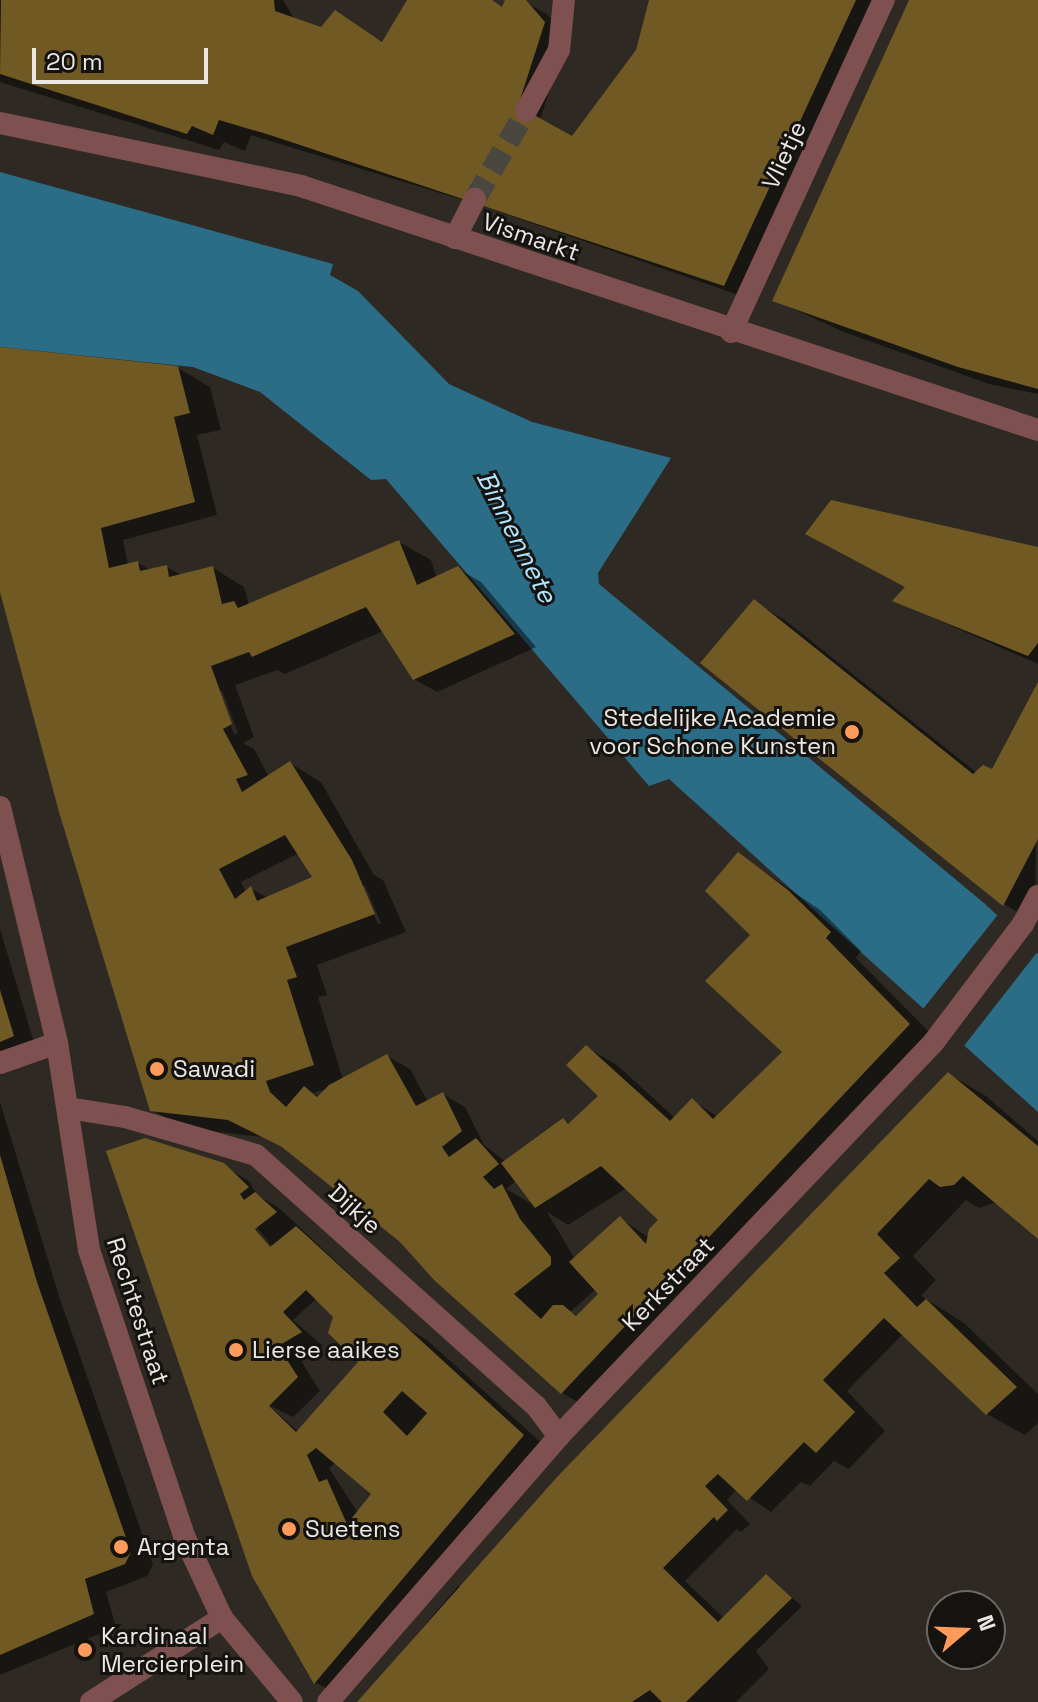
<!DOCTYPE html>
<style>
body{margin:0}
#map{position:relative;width:1038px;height:1702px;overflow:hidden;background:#2e2a23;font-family:"Space Grotesk",sans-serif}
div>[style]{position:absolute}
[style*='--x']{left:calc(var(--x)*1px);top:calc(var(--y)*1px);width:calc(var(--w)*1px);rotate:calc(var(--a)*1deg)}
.water>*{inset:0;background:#2b6d87}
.pier>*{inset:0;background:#2e2a23}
.shadow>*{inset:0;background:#0007}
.building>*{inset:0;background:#715924}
.minor-tunnel>*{height:22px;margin-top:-11px;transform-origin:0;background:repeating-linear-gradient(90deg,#4a4640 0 22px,transparent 0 33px)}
.pedestrian>*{height:22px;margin:-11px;padding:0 11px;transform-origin:11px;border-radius:11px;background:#7e5150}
.minor>*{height:22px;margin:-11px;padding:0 11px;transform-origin:11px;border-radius:11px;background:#7e5150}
.tertiary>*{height:22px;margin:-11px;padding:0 11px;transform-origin:11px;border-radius:11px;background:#7e5150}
.dots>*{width:22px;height:22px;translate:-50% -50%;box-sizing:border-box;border:4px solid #151310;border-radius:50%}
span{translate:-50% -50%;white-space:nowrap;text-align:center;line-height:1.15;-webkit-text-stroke:6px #151310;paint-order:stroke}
.street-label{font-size:24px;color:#ebe8e4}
.poi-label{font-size:24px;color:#ebe8e4}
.right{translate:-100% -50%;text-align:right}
.left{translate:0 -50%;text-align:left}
.water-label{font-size:26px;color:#b0e6fe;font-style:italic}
.north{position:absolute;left:926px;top:1590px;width:80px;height:80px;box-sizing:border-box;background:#151310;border:2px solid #6b6865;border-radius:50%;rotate:71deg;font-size:22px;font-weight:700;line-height:32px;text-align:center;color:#ebe8e4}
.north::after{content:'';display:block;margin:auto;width:28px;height:36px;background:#ff9b5a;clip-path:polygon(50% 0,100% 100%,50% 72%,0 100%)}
.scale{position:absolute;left:32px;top:48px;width:176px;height:36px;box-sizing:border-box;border:4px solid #ebe8e4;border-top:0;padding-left:10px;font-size:24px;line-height:28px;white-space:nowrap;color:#ebe8e4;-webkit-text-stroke:6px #151310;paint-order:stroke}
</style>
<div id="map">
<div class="water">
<div style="clip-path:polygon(0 172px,333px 264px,330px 275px,358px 291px,449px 384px,532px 422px,671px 458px,598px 573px,599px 584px,984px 903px,1038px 954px,1038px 1112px,669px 779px,649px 786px,386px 479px,371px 480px,260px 392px,193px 367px,0 347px)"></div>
</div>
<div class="pier">
<div style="clip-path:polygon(1000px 912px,1038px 951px,960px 1051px,919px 1014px)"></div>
</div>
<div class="shadow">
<div style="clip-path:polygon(0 0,283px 0,295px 20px,322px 30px,335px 12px,384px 43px,409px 0,490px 0,503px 8px,507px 0,522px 0,548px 15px,567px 37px,540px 120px,573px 139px,638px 51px,650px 0,884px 0,747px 298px,489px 208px,251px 135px,245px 151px,224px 142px,219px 150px,0 82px)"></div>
<div style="clip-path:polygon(913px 0,1038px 0,1038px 394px,989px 384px,844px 332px,774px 300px)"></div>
<div style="clip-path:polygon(evenodd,0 349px,178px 368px,210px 387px,221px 430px,197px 435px,217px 515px,123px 540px,128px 565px,138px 563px,150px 570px,167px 567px,183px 576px,213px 568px,244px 587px,249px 605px,399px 542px,431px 560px,437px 578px,458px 569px,481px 582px,536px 647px,437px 692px,414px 679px,383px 631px,285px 674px,278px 670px,235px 685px,254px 737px,243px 743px,254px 749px,269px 777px,290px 763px,321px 782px,374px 875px,383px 880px,406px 932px,317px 965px,327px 995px,318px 997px,343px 1080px,387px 1056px,410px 1069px,428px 1102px,443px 1094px,465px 1107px,484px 1145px,506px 1162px,563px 1120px,571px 1125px,601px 1096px,586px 1047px,617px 1065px,675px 1118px,692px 1100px,718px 1117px,783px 1054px,739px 855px,820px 910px,861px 951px,856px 958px,940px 1043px,585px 1406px,562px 1393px,484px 1324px,403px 1242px,291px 1152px,262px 1137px,183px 1128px,152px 1110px,0 584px,0 349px,218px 691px,222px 691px,238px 733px,234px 734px,218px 691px,0 349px,299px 853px,317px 877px,268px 898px,251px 889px,246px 892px,241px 882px,299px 853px,0 349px,361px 886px,365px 886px,381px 923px,378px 924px,361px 886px,0 349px,329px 1088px,322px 1098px,313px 1093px,329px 1088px,0 349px,517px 1180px,536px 1206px,506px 1189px,517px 1180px,0 349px,628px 1187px,684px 1237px,649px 1238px,620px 1218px,575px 1259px,547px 1212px,568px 1225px,628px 1187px,0 349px,596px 1289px,601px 1294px,579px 1316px,570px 1312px,596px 1289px)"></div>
<div style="clip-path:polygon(1038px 549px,1038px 664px,895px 601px)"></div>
<div style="clip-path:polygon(754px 602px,785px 620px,977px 773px,993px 772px,1038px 687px,1035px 922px,1004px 904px,703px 663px)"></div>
<div style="clip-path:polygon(0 929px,36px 1049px,0 1063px)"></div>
<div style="clip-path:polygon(949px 1074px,986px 1096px,1038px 1141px,1038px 1237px,997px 1202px,979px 1208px,966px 1200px,913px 1256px,936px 1280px,921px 1296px,964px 1323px,1038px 1394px,1038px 1423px,1025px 1435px,987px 1414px,905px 1332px,847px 1391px,885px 1431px,849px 1469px,834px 1461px,810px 1486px,801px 1482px,771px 1512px,737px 1489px,727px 1500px,750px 1524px,741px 1532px,737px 1529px,685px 1581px,725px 1619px,766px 1576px,802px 1606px,756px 1651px,769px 1669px,736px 1702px,359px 1702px,458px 1586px,462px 1588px)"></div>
<div style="clip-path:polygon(0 1102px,59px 1296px,153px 1565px,147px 1576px,106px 1592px,116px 1627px,0 1675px)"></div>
<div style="clip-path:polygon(evenodd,228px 1169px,249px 1181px,257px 1195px,278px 1207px,407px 1328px,427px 1340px,554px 1454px,488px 1534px,480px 1529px,338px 1695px,315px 1682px,221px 1481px,140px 1249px,228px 1169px,251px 1220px,274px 1249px,269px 1249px,251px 1220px,228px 1169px,317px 1298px,336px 1317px,361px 1361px,299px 1432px,268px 1405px,293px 1417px,320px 1391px,300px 1359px,323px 1346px,293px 1320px,317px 1298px,228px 1169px,338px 1461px,374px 1493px,358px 1513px,329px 1468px,338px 1461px)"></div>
</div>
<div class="building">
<div style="clip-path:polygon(274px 0,275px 11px,321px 27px,335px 10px,382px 42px,407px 0,492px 0,502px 7px,505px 0,526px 0,545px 22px,518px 106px,572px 136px,636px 50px,649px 0,856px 0,724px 286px,273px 136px,219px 120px,213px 135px,192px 126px,187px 134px,0 74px,1px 0)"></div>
<div style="clip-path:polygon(909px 0,1038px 0,1038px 389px,958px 367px,772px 301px)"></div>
<div style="clip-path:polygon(evenodd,0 347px,178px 366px,190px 413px,174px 417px,195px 502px,101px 528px,109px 568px,138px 561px,140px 571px,167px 565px,169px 577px,213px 566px,222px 604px,234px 601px,238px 608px,399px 540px,417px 585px,458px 566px,515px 634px,413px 680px,366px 607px,252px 657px,249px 652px,211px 666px,232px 724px,223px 729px,248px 775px,236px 779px,242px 792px,290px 761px,352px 860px,375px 914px,286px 947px,297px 977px,287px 980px,314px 1065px,266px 1081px,270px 1092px,286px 1107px,304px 1086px,317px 1097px,329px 1085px,387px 1054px,416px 1106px,443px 1092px,462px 1131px,442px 1147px,449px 1157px,476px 1138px,499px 1164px,483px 1177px,494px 1189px,502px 1184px,520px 1219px,551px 1257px,551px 1265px,514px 1294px,541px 1319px,553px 1305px,563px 1305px,576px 1316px,598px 1294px,569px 1262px,620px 1216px,646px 1244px,649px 1229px,658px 1220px,601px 1166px,535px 1208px,501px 1163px,563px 1118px,568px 1124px,598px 1096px,566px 1065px,586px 1045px,670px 1121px,692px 1098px,713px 1119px,782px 1052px,705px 981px,750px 935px,705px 891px,738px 852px,788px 890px,831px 932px,826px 938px,910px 1024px,561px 1394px,434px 1280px,400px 1242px,282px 1147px,228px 1120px,150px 1111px,59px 812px,0 592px,0 347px,285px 835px,312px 877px,257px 901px,251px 886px,235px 899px,219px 869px,285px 835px)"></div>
<div style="clip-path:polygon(831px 500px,1038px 547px,1038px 643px,1028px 656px,892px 601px,905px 587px,805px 534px)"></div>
<div style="clip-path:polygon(754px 599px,973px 774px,983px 765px,992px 769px,1038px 682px,1038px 839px,1003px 906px,700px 663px)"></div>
<div style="clip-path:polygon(0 990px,14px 1036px,0 1042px)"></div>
<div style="clip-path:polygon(948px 1072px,1038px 1146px,1038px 1239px,963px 1176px,954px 1185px,940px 1187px,929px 1179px,877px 1234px,900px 1258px,884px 1273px,917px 1307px,926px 1299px,1017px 1387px,986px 1415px,884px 1318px,823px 1380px,855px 1412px,816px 1453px,804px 1442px,747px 1501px,718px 1474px,705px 1486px,728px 1510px,717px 1521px,714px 1517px,663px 1568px,718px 1622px,766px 1574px,792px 1598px,686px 1702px,662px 1702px,650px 1690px,632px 1702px,357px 1702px,558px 1476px)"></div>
<div style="clip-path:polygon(evenodd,145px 1138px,224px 1163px,249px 1187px,240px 1194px,244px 1200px,255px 1192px,277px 1212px,255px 1229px,270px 1247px,296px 1226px,524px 1435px,314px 1684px,252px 1576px,106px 1151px,145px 1138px,306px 1290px,333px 1317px,328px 1333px,358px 1362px,296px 1432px,269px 1406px,298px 1377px,278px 1346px,302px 1332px,283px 1312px,306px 1290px,145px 1138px,402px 1391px,427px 1413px,407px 1436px,383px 1412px,402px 1391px,145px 1138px,316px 1448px,371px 1494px,347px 1524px,327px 1479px,319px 1482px,307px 1455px,316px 1448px)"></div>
<div style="clip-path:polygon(0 1155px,37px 1282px,131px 1552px,125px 1564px,85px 1579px,94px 1614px,0 1655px)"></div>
</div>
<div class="minor-tunnel">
<div style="--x:475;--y:199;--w:102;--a:-59.9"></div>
</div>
<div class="pedestrian">
<div style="--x:91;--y:1702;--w:156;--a:-32.7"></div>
</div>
<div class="minor">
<div style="--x:526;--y:111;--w:69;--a:-61.6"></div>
<div style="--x:559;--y:50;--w:50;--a:-84.3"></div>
<div style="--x:0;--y:123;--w:308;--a:11.8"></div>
<div style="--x:301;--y:186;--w:776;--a:18.32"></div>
<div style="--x:455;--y:238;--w:44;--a:-62.9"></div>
<div style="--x:731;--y:332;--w:366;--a:-65.3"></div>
<div style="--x:0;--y:1063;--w:60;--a:-19.3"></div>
<div style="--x:68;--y:1108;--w:58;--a:9"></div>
<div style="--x:125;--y:1117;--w:136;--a:16.2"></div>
<div style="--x:256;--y:1155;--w:376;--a:41.9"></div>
<div style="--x:536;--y:1406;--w:38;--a:53"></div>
<div style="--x:328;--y:1702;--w:352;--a:-49"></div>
<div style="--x:559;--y:1436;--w:543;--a:-46.42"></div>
<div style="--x:933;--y:1043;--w:149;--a:-52.9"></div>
<div style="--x:1023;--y:924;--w:32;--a:-62"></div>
</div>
<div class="tertiary">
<div style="--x:0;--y:807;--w:243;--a:76.4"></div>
<div style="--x:57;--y:1043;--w:209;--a:81.2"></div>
<div style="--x:89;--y:1250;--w:301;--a:71.6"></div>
<div style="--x:184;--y:1536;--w:90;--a:65.1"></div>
<div style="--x:222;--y:1618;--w:109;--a:50.2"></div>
</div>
<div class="dots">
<div style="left:852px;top:732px;background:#ff9b5a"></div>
<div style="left:157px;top:1069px;background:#ff9b5a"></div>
<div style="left:236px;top:1350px;background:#ff9b5a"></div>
<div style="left:289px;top:1529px;background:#ff9b5a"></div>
<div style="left:121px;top:1547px;background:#ff9b5a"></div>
<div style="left:85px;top:1650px;background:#ff9b5a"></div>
</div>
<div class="street-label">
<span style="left:784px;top:155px;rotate:-65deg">Vlietje</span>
<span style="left:531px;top:237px;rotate:19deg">Vismarkt</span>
<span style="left:355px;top:1209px;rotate:42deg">Dijkje</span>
<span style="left:668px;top:1284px;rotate:-46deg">Kerkstraat</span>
<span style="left:138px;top:1311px;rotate:72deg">Rechtestraat</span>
</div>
<div class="poi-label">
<span class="right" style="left:836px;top:732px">Stedelijke Academie<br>voor Schone Kunsten</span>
<span class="left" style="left:173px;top:1069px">Sawadi</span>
<span class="left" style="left:252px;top:1350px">Lierse aaikes</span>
<span class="left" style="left:305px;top:1529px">Suetens</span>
<span class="left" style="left:137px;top:1547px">Argenta</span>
<span class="left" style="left:101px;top:1650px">Kardinaal<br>Mercierplein</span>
</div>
<div class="water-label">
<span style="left:516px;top:537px;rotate:63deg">Binnennete</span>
</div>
<div class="north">N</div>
<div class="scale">20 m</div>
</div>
